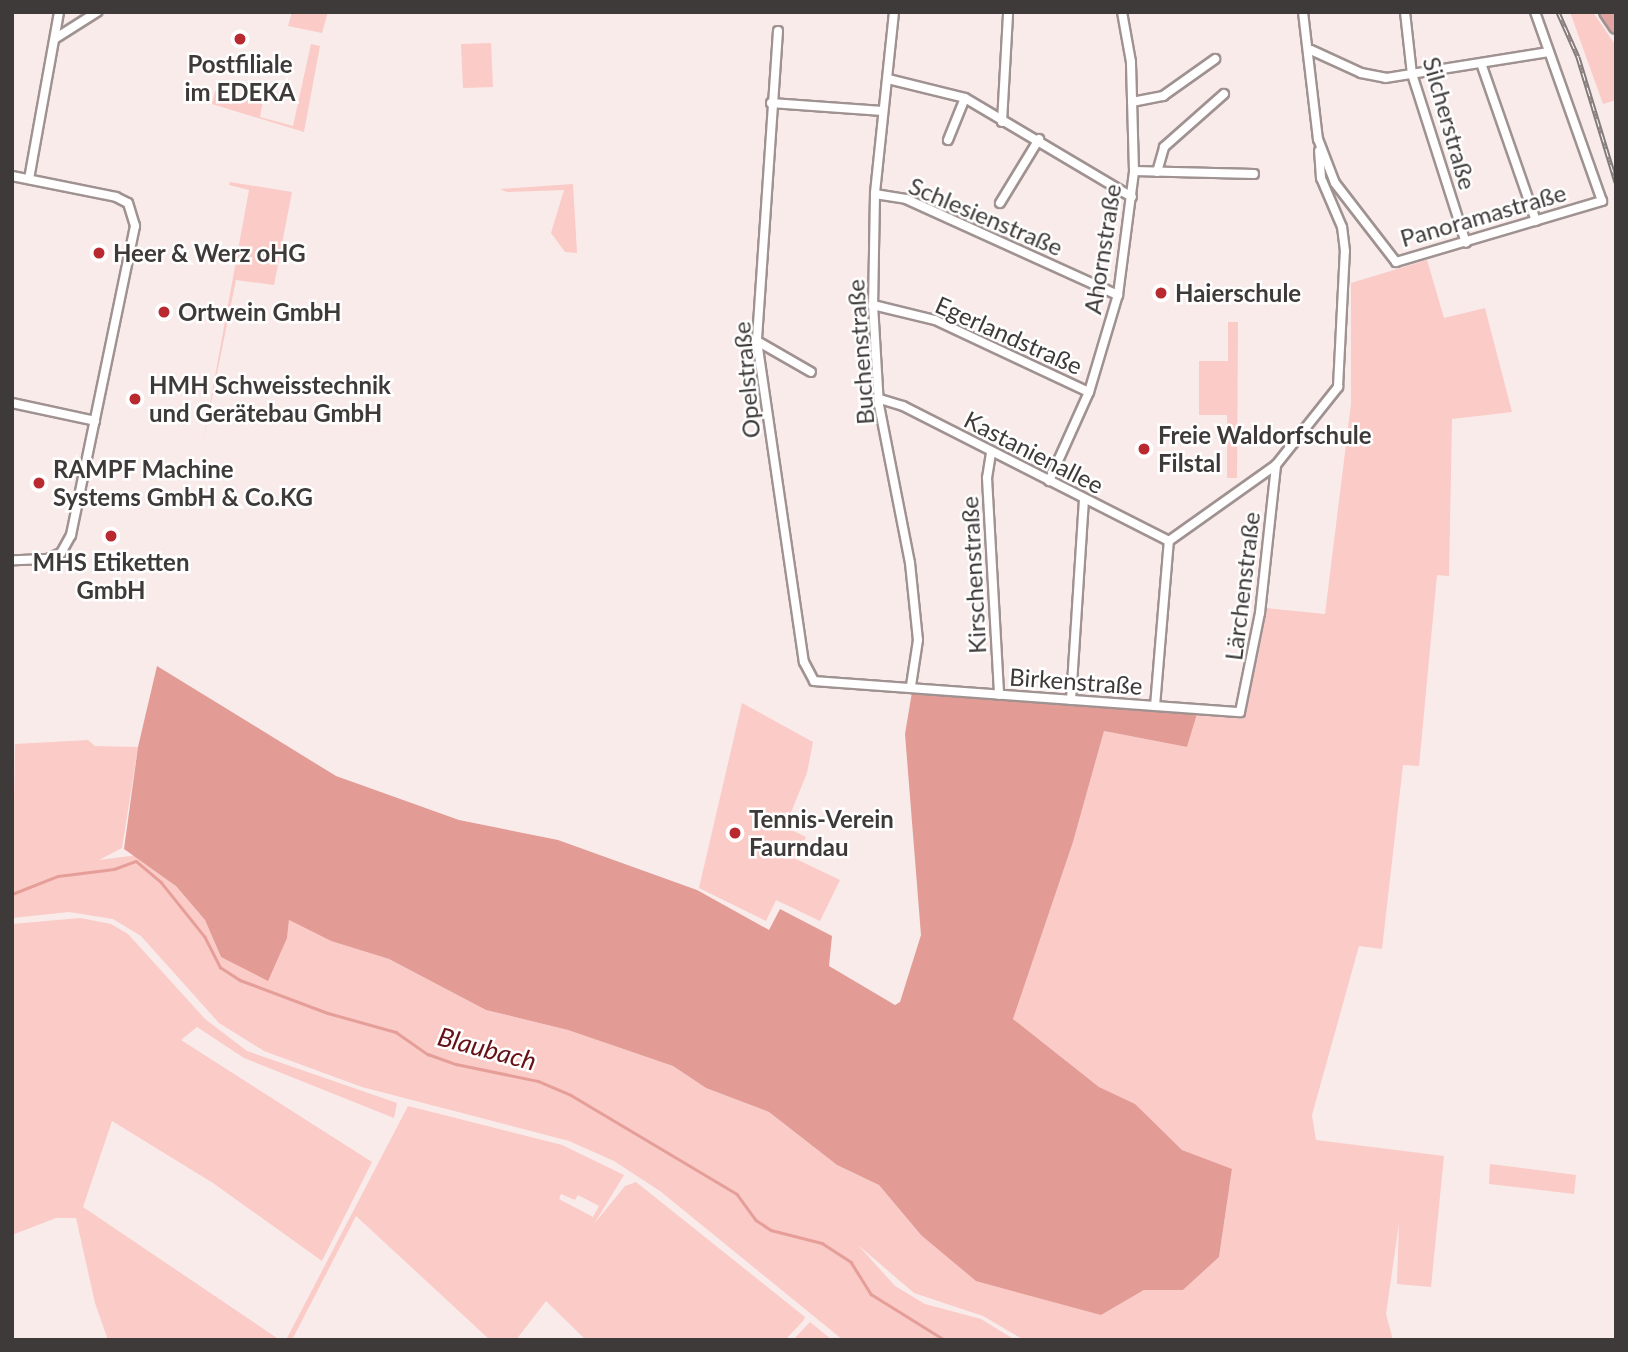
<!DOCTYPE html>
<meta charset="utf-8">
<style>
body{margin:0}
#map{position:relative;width:1628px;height:1352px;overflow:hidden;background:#f9ebea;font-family:Lato,sans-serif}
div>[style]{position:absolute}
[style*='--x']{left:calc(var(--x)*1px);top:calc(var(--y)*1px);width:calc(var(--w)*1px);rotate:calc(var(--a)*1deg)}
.green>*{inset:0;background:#facbc7}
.forest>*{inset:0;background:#e29b95}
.stream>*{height:2.5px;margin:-1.25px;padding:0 1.25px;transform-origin:1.25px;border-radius:1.25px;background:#e69e99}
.roads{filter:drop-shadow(2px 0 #9f9291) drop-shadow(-2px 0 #9f9291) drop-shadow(0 2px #9f9291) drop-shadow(0 -2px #9f9291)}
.street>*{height:8px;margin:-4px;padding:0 4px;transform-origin:4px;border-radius:4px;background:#fff}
.primary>*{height:12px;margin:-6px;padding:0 6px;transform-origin:6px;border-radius:6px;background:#e2a5a3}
.rail>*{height:5px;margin-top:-2.5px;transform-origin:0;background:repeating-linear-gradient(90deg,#fff 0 8px,#847b7b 0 16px);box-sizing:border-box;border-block:2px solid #847b7b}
.dots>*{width:19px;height:19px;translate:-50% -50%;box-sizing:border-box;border:4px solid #fff;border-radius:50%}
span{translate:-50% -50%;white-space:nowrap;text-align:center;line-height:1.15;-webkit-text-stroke:5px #fff;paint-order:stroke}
.poi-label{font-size:24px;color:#3f3a3a;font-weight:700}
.left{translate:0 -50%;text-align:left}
.street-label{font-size:24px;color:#3f3a3a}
.water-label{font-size:26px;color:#651116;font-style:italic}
.frame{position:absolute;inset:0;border:14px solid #3f3a3a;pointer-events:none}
</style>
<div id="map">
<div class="green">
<div style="clip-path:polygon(292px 12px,328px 12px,322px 33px,288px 26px)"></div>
<div style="clip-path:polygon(1570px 12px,1593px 12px,1616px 46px,1616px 100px,1603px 104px)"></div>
<div style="clip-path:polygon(491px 43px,493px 87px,463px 88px,461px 44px)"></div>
<div style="clip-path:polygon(311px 44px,320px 46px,304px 132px,212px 104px,215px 91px,263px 101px,260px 117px,293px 126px)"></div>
<div style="clip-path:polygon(230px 182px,292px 192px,274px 285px,236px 280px,203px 442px,249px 190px,229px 185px)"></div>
<div style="clip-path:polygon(573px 184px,577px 253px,565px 252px,551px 233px,564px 190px,507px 192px,500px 189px)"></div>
<div style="clip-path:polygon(1427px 260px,1444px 318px,1485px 308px,1512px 412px,1452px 419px,1449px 576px,1437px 575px,1419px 766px,1403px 765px,1382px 949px,1359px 946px,1312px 1115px,1316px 1140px,1444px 1156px,1431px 1287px,1397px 1284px,1399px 1223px,1386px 1314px,1393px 1340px,1024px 1340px,983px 1316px,914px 1293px,858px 1245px,895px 1286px,925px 1304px,981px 1319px,1015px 1340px,843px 1340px,660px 1191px,614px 1161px,569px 1141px,362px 1087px,264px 1051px,219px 1023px,141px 936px,113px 919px,69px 912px,12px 918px,15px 744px,88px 740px,95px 746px,138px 747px,122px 848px,99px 860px,138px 855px,176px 886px,205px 920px,221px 957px,287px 938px,289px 920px,331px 941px,389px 959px,486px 1010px,568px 1030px,673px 1066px,706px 1088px,769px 1112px,837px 1165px,879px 1185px,921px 1235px,1101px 1315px,1144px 1290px,1183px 1290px,1219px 1257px,1232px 1170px,1182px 1150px,1134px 1104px,1099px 1087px,1013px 1019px,1073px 842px,1104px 731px,1187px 747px,1197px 714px,1243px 719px,1266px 608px,1325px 614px,1351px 404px,1351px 283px)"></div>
<div style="clip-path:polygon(1228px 322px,1238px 322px,1237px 478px,1227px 478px,1227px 415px,1199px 415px,1199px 361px,1228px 361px)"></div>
<div style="clip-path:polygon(742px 703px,813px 742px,807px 773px,785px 827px,806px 837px,796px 859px,840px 880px,820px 921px,776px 900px,766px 921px,699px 888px)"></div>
<div style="clip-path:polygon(80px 918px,111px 924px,128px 934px,205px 1019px,247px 1051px,397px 1103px,394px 1118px,244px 1058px,197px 1027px,181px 1040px,372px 1162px,322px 1261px,213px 1183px,112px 1121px,83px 1207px,280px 1340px,108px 1340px,95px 1303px,76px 1218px,56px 1218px,12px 1235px,12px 924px)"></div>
<div style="clip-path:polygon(evenodd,408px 1106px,562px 1145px,624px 1175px,594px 1224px,625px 1186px,636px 1182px,805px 1317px,803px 1321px,785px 1340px,586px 1340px,546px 1301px,516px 1340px,490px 1340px,356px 1216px,292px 1340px,286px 1340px,408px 1106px,561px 1194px,575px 1200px,578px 1195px,599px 1206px,593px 1217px,559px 1199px,561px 1194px)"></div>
<div style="clip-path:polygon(1490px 1164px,1576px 1175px,1574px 1194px,1489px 1184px)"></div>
<div style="clip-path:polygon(810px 1322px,832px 1340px,793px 1340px)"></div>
</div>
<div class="forest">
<div style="clip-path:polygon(157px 666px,336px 776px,459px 820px,558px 840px,697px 890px,769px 930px,780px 909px,832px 936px,829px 966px,895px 1005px,900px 1002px,921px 935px,905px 734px,912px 692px,1197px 714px,1187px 747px,1104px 731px,1073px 842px,1013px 1019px,1099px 1087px,1135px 1104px,1182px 1150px,1232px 1169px,1219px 1257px,1183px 1290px,1144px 1290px,1101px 1315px,976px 1281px,921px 1235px,879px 1185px,837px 1165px,769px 1112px,706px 1088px,673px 1066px,568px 1030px,486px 1010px,389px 959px,331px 941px,289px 920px,287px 938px,268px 981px,221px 957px,205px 920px,176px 886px,124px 849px,138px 747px)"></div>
</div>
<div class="stream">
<div style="--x:12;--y:894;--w:49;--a:-21.4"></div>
<div style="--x:58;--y:876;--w:56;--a:-7.1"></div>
<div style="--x:114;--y:869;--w:23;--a:-20"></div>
<div style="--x:136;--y:861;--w:33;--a:40"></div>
<div style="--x:161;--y:882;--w:70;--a:51.3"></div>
<div style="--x:205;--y:937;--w:34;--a:63"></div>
<div style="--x:220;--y:967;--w:24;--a:33"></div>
<div style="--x:240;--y:980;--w:94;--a:20.6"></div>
<div style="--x:328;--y:1013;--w:71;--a:15.6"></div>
<div style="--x:396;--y:1032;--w:39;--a:35"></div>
<div style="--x:428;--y:1054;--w:30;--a:20"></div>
<div style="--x:456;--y:1064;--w:84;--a:11.7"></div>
<div style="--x:538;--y:1081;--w:36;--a:23"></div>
<div style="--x:571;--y:1095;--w:193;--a:30.8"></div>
<div style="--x:737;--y:1194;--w:32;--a:54"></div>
<div style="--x:756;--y:1220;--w:18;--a:34"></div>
<div style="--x:771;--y:1230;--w:53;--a:14.3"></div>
<div style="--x:822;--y:1243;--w:35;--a:33"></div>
<div style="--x:851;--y:1262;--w:38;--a:58"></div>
<div style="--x:871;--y:1294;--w:87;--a:31.9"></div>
</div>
<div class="roads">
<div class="street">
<div style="--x:894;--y:12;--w:183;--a:96"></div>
<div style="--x:875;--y:194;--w:111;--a:91"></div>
<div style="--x:873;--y:305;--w:100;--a:86.6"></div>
<div style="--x:879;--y:405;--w:161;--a:78.9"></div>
<div style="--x:910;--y:563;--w:77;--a:84.1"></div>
<div style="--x:918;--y:640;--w:47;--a:98.7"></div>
<div style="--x:1303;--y:12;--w:128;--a:83.3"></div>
<div style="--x:1318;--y:139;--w:47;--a:68.9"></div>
<div style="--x:1335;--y:183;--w:100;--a:52.3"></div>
<div style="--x:1396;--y:262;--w:215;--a:-16.5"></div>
<div style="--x:1602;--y:201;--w:201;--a:-109.5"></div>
<div style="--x:1405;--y:12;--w:62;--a:83.6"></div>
<div style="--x:1412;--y:74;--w:177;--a:72.3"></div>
<div style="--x:778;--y:31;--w:311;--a:93.9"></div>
<div style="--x:757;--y:341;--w:324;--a:81.7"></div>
<div style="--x:804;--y:662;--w:21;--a:62"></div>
<div style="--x:814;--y:681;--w:427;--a:4.2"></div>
<div style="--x:1240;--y:712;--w:101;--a:-78.6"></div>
<div style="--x:1260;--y:613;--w:149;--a:-83.8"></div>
<div style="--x:56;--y:38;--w:49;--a:-32.4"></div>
<div style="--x:1311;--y:50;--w:55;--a:24.7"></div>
<div style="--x:1361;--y:73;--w:25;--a:11"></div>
<div style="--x:1386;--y:78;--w:164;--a:-9.1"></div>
<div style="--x:1482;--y:66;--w:164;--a:70.8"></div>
<div style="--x:888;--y:79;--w:79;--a:13.9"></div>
<div style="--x:965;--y:98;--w:194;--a:30.7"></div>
<div style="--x:1132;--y:102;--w:32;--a:-11"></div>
<div style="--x:1163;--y:96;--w:64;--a:-35.4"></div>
<div style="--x:771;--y:103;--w:112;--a:4.1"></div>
<div style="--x:1002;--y:122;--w:108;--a:-86.8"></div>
<div style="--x:948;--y:140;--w:45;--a:-68"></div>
<div style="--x:1134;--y:171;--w:120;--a:1.4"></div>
<div style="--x:1157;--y:172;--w:26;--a:-74"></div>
<div style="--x:1164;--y:147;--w:80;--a:-41.5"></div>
<div style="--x:12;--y:176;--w:106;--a:11.4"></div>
<div style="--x:116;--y:197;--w:13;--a:27"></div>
<div style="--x:128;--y:203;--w:24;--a:73"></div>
<div style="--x:135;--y:226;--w:316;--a:101.7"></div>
<div style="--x:71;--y:535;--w:21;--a:119"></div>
<div style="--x:61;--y:553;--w:14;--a:155"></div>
<div style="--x:48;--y:559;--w:36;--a:178"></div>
<div style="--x:29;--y:179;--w:170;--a:-79.8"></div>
<div style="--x:875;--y:194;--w:31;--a:9"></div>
<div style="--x:906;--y:199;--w:233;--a:24.4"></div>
<div style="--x:1000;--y:203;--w:75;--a:-58.6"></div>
<div style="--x:873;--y:305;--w:64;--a:13.6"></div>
<div style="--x:935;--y:320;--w:170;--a:25.1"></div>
<div style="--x:757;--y:341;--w:62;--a:29.9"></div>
<div style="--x:880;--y:399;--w:24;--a:17"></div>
<div style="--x:903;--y:406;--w:298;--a:26.9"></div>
<div style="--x:12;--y:403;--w:85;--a:12.2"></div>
<div style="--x:991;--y:453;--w:25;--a:99"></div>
<div style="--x:987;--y:478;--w:217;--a:86.8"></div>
<div style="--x:1049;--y:481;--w:98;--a:-65.8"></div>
<div style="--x:1089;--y:392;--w:101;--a:-73.4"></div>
<div style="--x:1118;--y:295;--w:125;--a:-82.6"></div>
<div style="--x:1134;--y:171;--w:109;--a:-91.6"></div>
<div style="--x:1131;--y:62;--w:51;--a:-100.2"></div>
<div style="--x:1071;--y:700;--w:200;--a:-86.3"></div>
<div style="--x:1155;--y:706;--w:166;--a:-85.2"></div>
<div style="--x:1169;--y:541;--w:131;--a:-35.4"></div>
<div style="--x:1276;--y:465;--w:100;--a:-51.5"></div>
<div style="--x:1338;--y:387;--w:136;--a:-87.1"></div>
<div style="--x:1345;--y:251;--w:24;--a:-97"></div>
<div style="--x:1342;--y:227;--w:53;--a:-113.2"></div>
<div style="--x:1321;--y:178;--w:27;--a:-94"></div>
</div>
<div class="primary">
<div style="--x:1606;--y:12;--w:18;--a:56"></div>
</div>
</div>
<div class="rail">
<div style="--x:1558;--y:12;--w:49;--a:66"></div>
<div style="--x:1578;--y:57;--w:131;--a:73.1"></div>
</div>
<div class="dots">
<div style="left:240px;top:39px;background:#b92930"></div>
<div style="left:99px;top:253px;background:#b92930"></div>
<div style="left:1161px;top:293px;background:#b92930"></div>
<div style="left:164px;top:312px;background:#b92930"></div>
<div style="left:135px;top:399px;background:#b92930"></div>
<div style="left:1144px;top:449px;background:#b92930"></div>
<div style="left:39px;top:483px;background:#b92930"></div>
<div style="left:111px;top:536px;background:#b92930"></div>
<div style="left:735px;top:833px;background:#b92930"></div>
</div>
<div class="poi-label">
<span style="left:240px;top:78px">Postfiliale<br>im EDEKA</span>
<span class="left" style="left:113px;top:253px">Heer &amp; Werz oHG</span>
<span class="left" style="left:1175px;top:293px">Haierschule</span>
<span class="left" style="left:178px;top:312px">Ortwein GmbH</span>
<span class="left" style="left:149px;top:399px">HMH Schweisstechnik<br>und Gerätebau GmbH</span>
<span class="left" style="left:1158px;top:449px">Freie Waldorfschule<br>Filstal</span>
<span class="left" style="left:53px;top:483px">RAMPF Machine<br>Systems GmbH &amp; Co.KG</span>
<span style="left:111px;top:576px">MHS Etiketten<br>GmbH</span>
<span class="left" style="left:749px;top:833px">Tennis-Verein<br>Faurndau</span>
</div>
<div class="street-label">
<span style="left:1450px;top:123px;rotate:74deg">Silcherstraße</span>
<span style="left:1483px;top:215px;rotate:-16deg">Panoramastraße</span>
<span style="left:986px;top:216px;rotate:23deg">Schlesienstraße</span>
<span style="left:1102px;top:249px;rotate:-81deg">Ahornstraße</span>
<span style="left:1009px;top:335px;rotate:24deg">Egerlandstraße</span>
<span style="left:860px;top:352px;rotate:-94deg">Buchenstraße</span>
<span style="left:746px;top:380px;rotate:-95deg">Opelstraße</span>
<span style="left:1034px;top:452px;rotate:27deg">Kastanienallee</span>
<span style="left:973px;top:575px;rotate:-93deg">Kirschenstraße</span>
<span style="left:1242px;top:586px;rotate:-83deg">Lärchenstraße</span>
<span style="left:1076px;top:681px;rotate:4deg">Birkenstraße</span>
</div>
<div class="water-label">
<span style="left:487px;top:1049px;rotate:15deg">Blaubach</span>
</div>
<div class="frame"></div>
</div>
